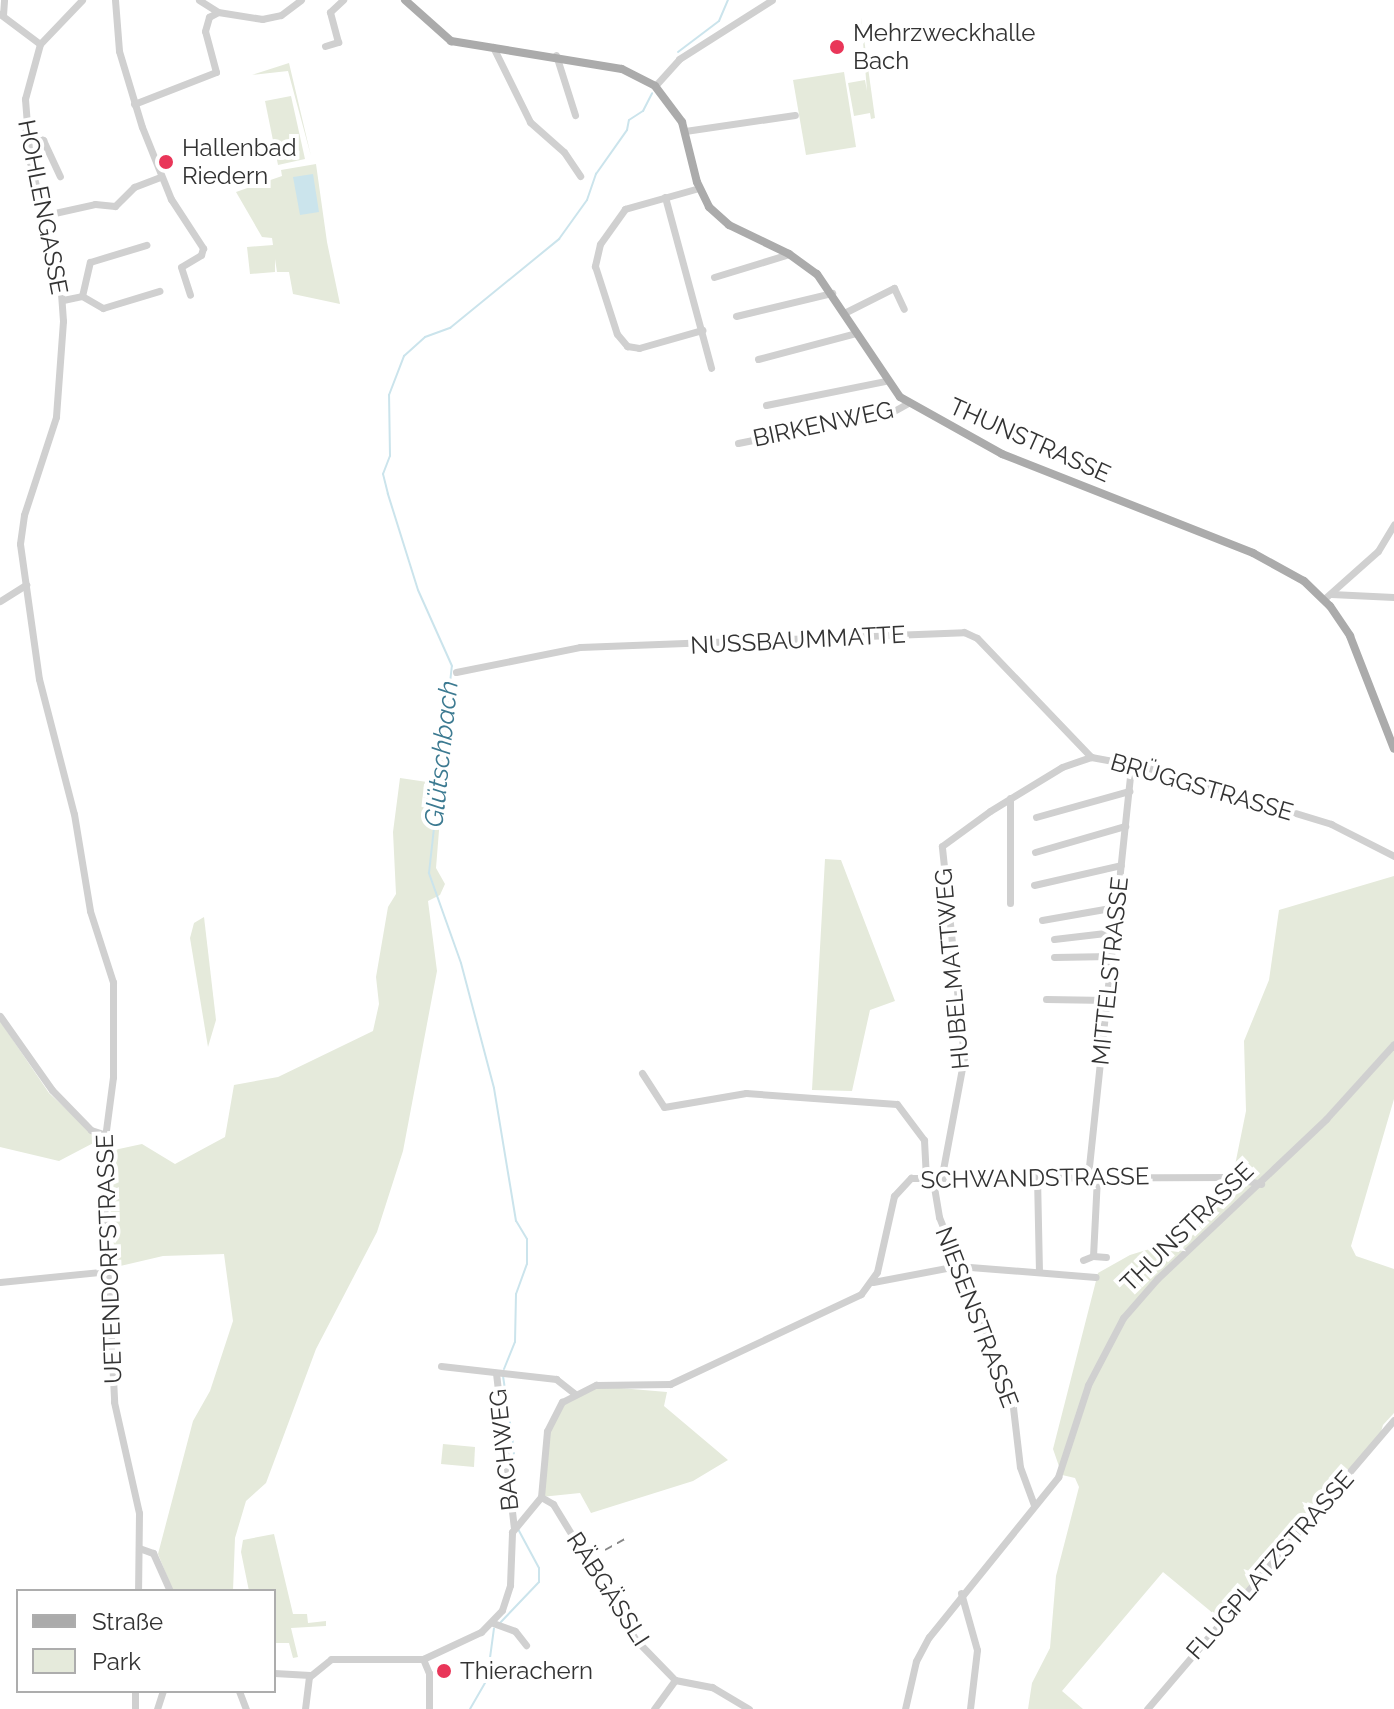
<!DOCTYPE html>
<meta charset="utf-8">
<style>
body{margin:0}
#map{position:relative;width:1394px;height:1709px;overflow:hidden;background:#fff;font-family:Raleway,sans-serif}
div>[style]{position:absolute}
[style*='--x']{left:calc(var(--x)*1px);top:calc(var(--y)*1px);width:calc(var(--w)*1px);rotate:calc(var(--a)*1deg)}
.green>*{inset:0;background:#e5eadb}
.water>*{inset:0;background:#cbe4ec}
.stream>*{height:2px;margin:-1px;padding:0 1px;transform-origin:1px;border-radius:1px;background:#cbe4ec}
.minor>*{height:7px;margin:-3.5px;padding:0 3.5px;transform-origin:3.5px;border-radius:3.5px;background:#d0d0d0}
.major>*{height:8px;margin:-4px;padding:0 4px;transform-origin:4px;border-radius:4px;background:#ababab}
.rail>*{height:2px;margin-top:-1px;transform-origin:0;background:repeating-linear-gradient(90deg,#888 0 8px,transparent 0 14px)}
.dots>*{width:22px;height:22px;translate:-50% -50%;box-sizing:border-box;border:4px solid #fff;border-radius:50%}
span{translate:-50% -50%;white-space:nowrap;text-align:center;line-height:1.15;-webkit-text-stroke:8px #fff;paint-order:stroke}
.poi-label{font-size:24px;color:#333}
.left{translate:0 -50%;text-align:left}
.street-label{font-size:24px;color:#333}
.water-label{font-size:26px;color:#3c7a91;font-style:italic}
.legend{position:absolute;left:16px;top:1589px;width:260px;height:104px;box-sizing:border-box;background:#fff;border:2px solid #adadad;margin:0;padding:10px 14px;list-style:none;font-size:24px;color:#333}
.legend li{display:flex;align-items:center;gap:16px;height:40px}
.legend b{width:40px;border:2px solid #adadad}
</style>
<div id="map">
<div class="green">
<div style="clip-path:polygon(861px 17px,875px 118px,871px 119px,870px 113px,854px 116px,848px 83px,865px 80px,867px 91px)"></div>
<div style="clip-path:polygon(289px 63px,311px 156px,288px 71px,252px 75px)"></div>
<div style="clip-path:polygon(844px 72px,856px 147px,806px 155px,793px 80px)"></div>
<div style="clip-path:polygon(291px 96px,305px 159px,278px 165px,265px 101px)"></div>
<div style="clip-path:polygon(316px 164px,327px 242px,340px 304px,293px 294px,289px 272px,277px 272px,275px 259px,275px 272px,250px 274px,247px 247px,273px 245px,272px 238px,262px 237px,236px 192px,282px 176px,281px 170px)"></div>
<div style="clip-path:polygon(439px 756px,445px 756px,436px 868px,445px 884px,440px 895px,428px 901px,437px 971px,403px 1151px,377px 1232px,316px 1349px,266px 1483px,246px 1501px,235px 1538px,233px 1591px,173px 1591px,158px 1554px,193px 1421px,210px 1391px,233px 1321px,224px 1254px,163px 1256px,116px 1267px,105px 1152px,142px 1144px,175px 1164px,225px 1137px,234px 1085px,278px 1077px,373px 1031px,379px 1004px,376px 977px,388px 907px,396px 894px,393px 832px,400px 778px,434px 783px)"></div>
<div style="clip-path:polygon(825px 859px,841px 860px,895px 1001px,870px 1010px,852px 1091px,812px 1090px)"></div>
<div style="clip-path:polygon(1394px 876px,1394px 1099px,1351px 1246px,1356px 1256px,1394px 1269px,1394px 1413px,1383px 1425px,1377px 1445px,1220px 1619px,1163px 1572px,1062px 1691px,1083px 1709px,1028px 1709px,1032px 1683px,1050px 1648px,1056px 1576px,1079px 1487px,1075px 1478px,1062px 1475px,1053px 1449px,1098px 1273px,1130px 1255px,1192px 1236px,1233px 1175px,1246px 1111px,1244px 1041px,1269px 980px,1279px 910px)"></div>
<div style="clip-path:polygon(204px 917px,216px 1020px,208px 1047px,190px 938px,194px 923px)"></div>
<div style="clip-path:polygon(0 1021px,49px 1093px,99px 1140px,59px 1161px,0 1147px)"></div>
<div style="clip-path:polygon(596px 1386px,667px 1392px,664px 1406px,728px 1460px,693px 1481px,591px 1513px,580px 1493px,541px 1497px,545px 1444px,562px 1402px)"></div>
<div style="clip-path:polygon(443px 1444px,475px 1447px,474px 1467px,441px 1464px)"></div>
<div style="clip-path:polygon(274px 1534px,293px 1614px,307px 1614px,308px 1623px,326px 1621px,326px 1626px,291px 1628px,298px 1657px,293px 1658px,289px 1643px,274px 1643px,274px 1591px,249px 1591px,241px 1552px,243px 1540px)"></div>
</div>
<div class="water">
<div style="clip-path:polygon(313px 174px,319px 212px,300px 215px,293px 177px)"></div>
</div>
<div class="stream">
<div style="--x:678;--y:52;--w:51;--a:-37.1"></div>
<div style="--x:719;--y:21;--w:23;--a:-67"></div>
<div style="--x:504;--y:1369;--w:29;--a:-68"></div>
<div style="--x:515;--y:1342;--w:48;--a:-88.8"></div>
<div style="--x:516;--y:1294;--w:32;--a:-70"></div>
<div style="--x:527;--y:1264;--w:25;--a:-90"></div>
<div style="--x:527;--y:1239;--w:21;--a:-121"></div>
<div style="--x:516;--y:1221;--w:135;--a:-99.4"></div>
<div style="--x:494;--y:1088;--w:129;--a:-104.8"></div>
<div style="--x:461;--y:963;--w:96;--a:-109.6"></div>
<div style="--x:429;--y:873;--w:208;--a:-83.7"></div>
<div style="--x:452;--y:666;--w:83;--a:-114.1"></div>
<div style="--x:418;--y:590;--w:101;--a:-107.4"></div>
<div style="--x:388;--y:494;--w:21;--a:-104"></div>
<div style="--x:383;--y:474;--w:19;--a:-69"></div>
<div style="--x:390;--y:456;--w:61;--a:-90.9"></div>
<div style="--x:389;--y:395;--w:42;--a:-69"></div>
<div style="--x:404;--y:356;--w:28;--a:-42"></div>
<div style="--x:425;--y:337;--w:27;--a:-20"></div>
<div style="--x:450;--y:328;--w:141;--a:-39.2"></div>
<div style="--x:559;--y:239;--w:48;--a:-54.3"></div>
<div style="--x:587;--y:200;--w:28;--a:-71"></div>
<div style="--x:596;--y:174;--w:54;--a:-54.8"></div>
<div style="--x:627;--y:130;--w:10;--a:-79"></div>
<div style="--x:629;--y:120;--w:17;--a:-33"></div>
<div style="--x:643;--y:111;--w:20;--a:-63"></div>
<div style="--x:503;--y:1376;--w:75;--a:81.5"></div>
<div style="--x:514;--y:1450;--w:38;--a:92"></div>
<div style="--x:499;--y:1624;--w:58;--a:-46.4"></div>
<div style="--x:539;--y:1582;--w:14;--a:-90"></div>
<div style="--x:539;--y:1568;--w:44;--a:-118.3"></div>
<div style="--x:470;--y:1709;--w:34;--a:-60"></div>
<div style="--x:487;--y:1680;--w:52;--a:-82.3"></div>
</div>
<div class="minor">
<div style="--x:82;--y:0;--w:61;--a:133.7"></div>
<div style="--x:40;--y:44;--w:57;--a:105.3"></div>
<div style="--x:25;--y:99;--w:63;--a:85.5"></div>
<div style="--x:30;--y:162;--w:121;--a:75.6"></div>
<div style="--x:60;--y:279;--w:42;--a:85.9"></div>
<div style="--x:63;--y:321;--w:96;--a:94.2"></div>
<div style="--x:56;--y:417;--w:103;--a:108.1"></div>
<div style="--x:24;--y:515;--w:29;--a:98"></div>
<div style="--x:20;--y:544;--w:136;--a:82"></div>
<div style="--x:39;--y:679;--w:139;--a:75.5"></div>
<div style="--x:74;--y:814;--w:98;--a:80.6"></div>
<div style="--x:90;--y:911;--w:75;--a:72.1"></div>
<div style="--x:113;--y:982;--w:95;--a:90"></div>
<div style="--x:113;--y:1077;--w:85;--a:97.5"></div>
<div style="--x:102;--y:1161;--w:241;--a:87.1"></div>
<div style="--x:114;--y:1402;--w:114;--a:77.3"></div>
<div style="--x:139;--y:1513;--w:78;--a:90.7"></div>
<div style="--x:115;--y:0;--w:51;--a:85.5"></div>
<div style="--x:119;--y:51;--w:79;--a:73.2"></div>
<div style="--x:142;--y:127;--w:78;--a:68.1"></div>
<div style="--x:171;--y:199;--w:59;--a:56.9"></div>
<div style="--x:203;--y:248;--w:7;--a:106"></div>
<div style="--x:201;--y:255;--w:23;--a:149"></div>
<div style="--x:181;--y:267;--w:29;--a:72"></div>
<div style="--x:199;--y:0;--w:22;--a:32"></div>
<div style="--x:218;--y:12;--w:45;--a:9"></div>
<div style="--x:262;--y:19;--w:19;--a:-12"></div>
<div style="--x:281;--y:15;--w:25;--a:-37"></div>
<div style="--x:0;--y:14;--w:50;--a:36.9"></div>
<div style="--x:3;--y:15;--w:15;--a:-86"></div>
<div style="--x:325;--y:46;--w:14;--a:-17"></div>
<div style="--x:338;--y:42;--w:31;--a:-105"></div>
<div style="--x:330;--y:12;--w:18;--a:-43"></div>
<div style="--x:493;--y:47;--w:84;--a:63.7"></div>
<div style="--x:530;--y:122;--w:45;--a:41.4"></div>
<div style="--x:564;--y:152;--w:29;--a:56"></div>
<div style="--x:556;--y:55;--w:63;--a:72.4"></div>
<div style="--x:655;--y:86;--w:36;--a:-48"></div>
<div style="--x:679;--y:59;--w:110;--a:-32.4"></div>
<div style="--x:134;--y:104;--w:88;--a:-21.3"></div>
<div style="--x:216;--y:72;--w:42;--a:-105"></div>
<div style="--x:205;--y:31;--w:15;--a:-74"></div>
<div style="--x:209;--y:17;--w:10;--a:-29"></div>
<div style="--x:685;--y:131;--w:111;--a:-8.3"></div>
<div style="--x:25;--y:132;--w:20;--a:24"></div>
<div style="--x:43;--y:140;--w:40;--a:65"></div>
<div style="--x:699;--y:188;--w:77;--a:164.2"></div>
<div style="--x:625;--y:209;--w:43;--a:125.5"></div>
<div style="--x:600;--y:244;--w:23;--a:103"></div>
<div style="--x:595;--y:266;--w:71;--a:72.1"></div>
<div style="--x:617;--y:334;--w:16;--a:50"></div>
<div style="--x:627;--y:346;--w:12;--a:9"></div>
<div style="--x:639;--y:348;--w:66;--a:-15.9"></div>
<div style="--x:665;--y:197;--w:177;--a:74.9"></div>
<div style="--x:41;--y:216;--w:55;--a:-12.5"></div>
<div style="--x:95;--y:204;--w:20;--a:6"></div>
<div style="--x:115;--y:206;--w:27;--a:-45"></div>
<div style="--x:134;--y:187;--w:28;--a:-21"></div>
<div style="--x:714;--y:277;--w:78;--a:-17"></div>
<div style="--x:82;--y:296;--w:35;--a:-77"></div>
<div style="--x:90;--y:262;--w:59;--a:-16.9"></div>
<div style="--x:63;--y:300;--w:19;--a:-12"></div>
<div style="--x:82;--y:296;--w:24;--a:30"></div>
<div style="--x:103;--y:308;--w:59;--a:-16.9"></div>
<div style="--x:844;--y:313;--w:56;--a:-26.6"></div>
<div style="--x:894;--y:288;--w:23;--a:65"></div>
<div style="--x:736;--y:316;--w:99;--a:-13.5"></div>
<div style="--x:758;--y:359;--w:101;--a:-14.9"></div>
<div style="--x:766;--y:405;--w:121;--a:-11.4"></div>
<div style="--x:738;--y:443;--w:157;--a:-11.4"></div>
<div style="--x:892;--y:412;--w:18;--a:-29"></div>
<div style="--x:1331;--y:594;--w:63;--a:2.7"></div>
<div style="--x:1324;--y:599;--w:72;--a:-41.6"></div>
<div style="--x:1378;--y:551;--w:31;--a:-59"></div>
<div style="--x:0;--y:601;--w:31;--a:-32"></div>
<div style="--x:456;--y:672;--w:126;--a:-11.4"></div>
<div style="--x:580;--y:647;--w:384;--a:-2.2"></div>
<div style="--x:964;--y:632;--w:14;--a:25"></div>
<div style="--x:977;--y:638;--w:165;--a:46.2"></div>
<div style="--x:1036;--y:817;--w:97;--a:-15.6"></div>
<div style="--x:1035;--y:852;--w:94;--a:-16.1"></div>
<div style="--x:1034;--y:885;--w:89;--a:-12.9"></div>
<div style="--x:1010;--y:903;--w:105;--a:-90"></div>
<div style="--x:1042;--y:920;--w:75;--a:-10"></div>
<div style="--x:1054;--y:939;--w:60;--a:-6.7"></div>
<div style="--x:1054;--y:957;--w:57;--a:-1"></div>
<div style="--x:1046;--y:999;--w:61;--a:0.9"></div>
<div style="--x:0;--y:1016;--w:90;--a:54.9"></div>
<div style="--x:52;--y:1090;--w:56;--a:45.7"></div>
<div style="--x:91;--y:1130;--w:13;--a:18"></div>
<div style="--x:642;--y:1073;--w:40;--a:57.1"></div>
<div style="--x:664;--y:1107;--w:83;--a:-9.7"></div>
<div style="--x:746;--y:1093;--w:151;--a:4.2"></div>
<div style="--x:897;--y:1104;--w:45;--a:53.1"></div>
<div style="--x:924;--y:1140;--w:35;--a:87"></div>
<div style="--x:932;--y:1175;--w:43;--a:80.5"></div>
<div style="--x:939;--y:1217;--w:196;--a:68.1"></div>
<div style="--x:1012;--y:1399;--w:68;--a:83.3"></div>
<div style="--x:1020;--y:1467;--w:40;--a:69.8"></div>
<div style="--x:942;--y:1175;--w:120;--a:-79.4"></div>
<div style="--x:964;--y:1057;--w:212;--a:-96"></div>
<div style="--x:942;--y:846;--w:59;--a:-36.1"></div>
<div style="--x:990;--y:811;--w:84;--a:-31.4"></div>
<div style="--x:1062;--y:767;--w:31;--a:-19"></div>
<div style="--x:1091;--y:757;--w:55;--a:10.5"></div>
<div style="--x:1145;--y:767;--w:195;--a:17"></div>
<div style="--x:1331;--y:824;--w:71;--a:26.9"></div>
<div style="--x:1037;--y:1176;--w:93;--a:88.8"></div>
<div style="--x:1088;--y:1176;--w:412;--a:-84"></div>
<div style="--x:1093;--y:1256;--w:13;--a:4"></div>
<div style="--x:1083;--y:1260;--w:11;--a:-22"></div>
<div style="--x:1093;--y:1256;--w:80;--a:-87.1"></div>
<div style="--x:0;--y:1282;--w:112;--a:-5.7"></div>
<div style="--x:873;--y:1282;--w:86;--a:-10.8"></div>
<div style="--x:957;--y:1266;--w:139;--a:4.5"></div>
<div style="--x:441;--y:1366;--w:116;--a:6.4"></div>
<div style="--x:556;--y:1379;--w:23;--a:38"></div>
<div style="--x:496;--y:1373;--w:156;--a:83.4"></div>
<div style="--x:541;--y:1497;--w:14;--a:30"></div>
<div style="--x:553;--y:1504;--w:159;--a:58.6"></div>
<div style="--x:636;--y:1640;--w:56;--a:45.7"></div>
<div style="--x:139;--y:1548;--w:15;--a:20"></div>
<div style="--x:153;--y:1553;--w:42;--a:65.9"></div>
<div style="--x:961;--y:1593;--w:59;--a:74.3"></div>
<div style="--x:977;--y:1650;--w:59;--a:96.8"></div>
<div style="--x:493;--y:1623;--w:23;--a:20"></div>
<div style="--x:515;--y:1631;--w:18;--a:52"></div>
<div style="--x:423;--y:1659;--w:64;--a:-25"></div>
<div style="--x:481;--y:1632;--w:30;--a:-46"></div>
<div style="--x:502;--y:1610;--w:26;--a:-72"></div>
<div style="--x:510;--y:1585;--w:53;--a:-87.8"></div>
<div style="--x:512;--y:1532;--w:45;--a:-50.4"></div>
<div style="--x:541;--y:1497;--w:66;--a:-84.8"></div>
<div style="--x:547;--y:1431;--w:33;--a:-63"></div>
<div style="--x:562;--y:1402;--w:38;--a:-27"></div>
<div style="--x:596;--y:1385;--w:74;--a:-0.8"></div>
<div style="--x:670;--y:1384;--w:211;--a:-25.2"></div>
<div style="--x:861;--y:1294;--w:27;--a:-54"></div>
<div style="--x:877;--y:1272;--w:78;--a:-77.4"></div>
<div style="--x:894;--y:1196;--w:25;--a:-47"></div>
<div style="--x:911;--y:1178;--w:320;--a:-0.2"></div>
<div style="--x:1231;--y:1177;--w:31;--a:13"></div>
<div style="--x:423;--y:1659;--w:15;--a:67"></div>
<div style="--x:429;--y:1673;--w:36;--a:90"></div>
<div style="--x:274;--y:1673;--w:36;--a:3"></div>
<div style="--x:675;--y:1680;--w:38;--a:11"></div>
<div style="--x:712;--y:1687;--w:43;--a:30.7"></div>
<div style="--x:135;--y:1691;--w:18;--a:90"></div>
<div style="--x:239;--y:1691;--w:19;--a:69"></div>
<div style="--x:157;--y:1709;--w:19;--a:-72"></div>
<div style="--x:305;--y:1709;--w:32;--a:-83"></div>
<div style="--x:309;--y:1677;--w:28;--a:-39"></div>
<div style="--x:331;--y:1659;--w:92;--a:0"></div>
<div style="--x:654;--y:1709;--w:36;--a:-54"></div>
<div style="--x:905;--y:1709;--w:49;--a:-77.1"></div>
<div style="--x:916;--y:1661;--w:27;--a:-62"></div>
<div style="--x:929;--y:1637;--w:206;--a:-51.1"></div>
<div style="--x:1058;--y:1477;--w:97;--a:-71.9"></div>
<div style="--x:1088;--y:1385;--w:76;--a:-62.4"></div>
<div style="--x:1123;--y:1318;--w:52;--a:-48.9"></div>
<div style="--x:1157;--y:1279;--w:233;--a:-43.4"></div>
<div style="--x:1326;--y:1119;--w:101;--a:-47.8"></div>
<div style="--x:1147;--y:1709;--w:380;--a:-49.5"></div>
</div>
<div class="major">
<div style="--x:405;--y:0;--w:62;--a:41.7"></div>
<div style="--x:451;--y:41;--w:173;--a:9.3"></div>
<div style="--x:622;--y:69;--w:37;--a:27"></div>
<div style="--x:655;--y:86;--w:45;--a:53.1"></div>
<div style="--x:682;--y:122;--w:62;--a:76"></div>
<div style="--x:697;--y:182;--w:28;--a:64"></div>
<div style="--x:709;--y:207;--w:27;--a:42"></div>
<div style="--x:729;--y:225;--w:67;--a:25.8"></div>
<div style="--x:789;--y:254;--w:34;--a:36"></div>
<div style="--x:817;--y:274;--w:148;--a:56"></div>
<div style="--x:900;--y:397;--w:117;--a:29.2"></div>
<div style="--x:1002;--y:454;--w:270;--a:21.5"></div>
<div style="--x:1253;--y:553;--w:58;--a:28.8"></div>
<div style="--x:1304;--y:581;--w:36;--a:44"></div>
<div style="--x:1330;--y:606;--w:36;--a:56"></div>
<div style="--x:1350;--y:636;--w:121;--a:68.7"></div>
</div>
<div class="rail">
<div style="--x:605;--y:1550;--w:26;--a:-29"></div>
</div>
<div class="dots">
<div style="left:837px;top:47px;background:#e93659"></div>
<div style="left:166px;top:162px;background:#e93659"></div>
<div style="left:444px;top:1671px;background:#e93659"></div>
</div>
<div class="poi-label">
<span class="left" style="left:853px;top:47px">Mehrzweckhalle<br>Bach</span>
<span class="left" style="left:182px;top:162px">Hallenbad<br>Riedern</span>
<span class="left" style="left:460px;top:1671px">Thierachern</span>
</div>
<div class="street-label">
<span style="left:43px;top:207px;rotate:79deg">HOHLENGASSE</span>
<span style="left:823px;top:424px;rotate:-12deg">BIRKENWEG</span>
<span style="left:1030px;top:440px;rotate:24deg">THUNSTRASSE</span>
<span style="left:798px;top:640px;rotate:-3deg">NUSSBAUMMATTE</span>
<span style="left:1202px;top:787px;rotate:16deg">BRÜGGSTRASSE</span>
<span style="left:952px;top:969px;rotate:-95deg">HUBELMATTWEG</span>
<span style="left:1110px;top:971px;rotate:-84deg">MITTELSTRASSE</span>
<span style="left:1035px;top:1178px;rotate:-1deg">SCHWANDSTRASSE</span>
<span style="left:1187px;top:1227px;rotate:-44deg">THUNSTRASSE</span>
<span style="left:109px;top:1259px;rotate:-92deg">UETENDORFSTRASSE</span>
<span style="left:977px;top:1317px;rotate:69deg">NIESENSTRASSE</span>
<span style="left:504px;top:1450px;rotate:-96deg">BACHWEG</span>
<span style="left:1270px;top:1565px;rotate:-49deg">FLUGPLATZSTRASSE</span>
<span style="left:608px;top:1589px;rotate:57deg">RÄBGÄSSLI</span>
</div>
<div class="water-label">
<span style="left:442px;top:754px;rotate:-84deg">Glütschbach</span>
</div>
<ul class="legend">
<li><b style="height:10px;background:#ababab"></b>Straße</li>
<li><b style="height:22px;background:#e5eadb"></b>Park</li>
</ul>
</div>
